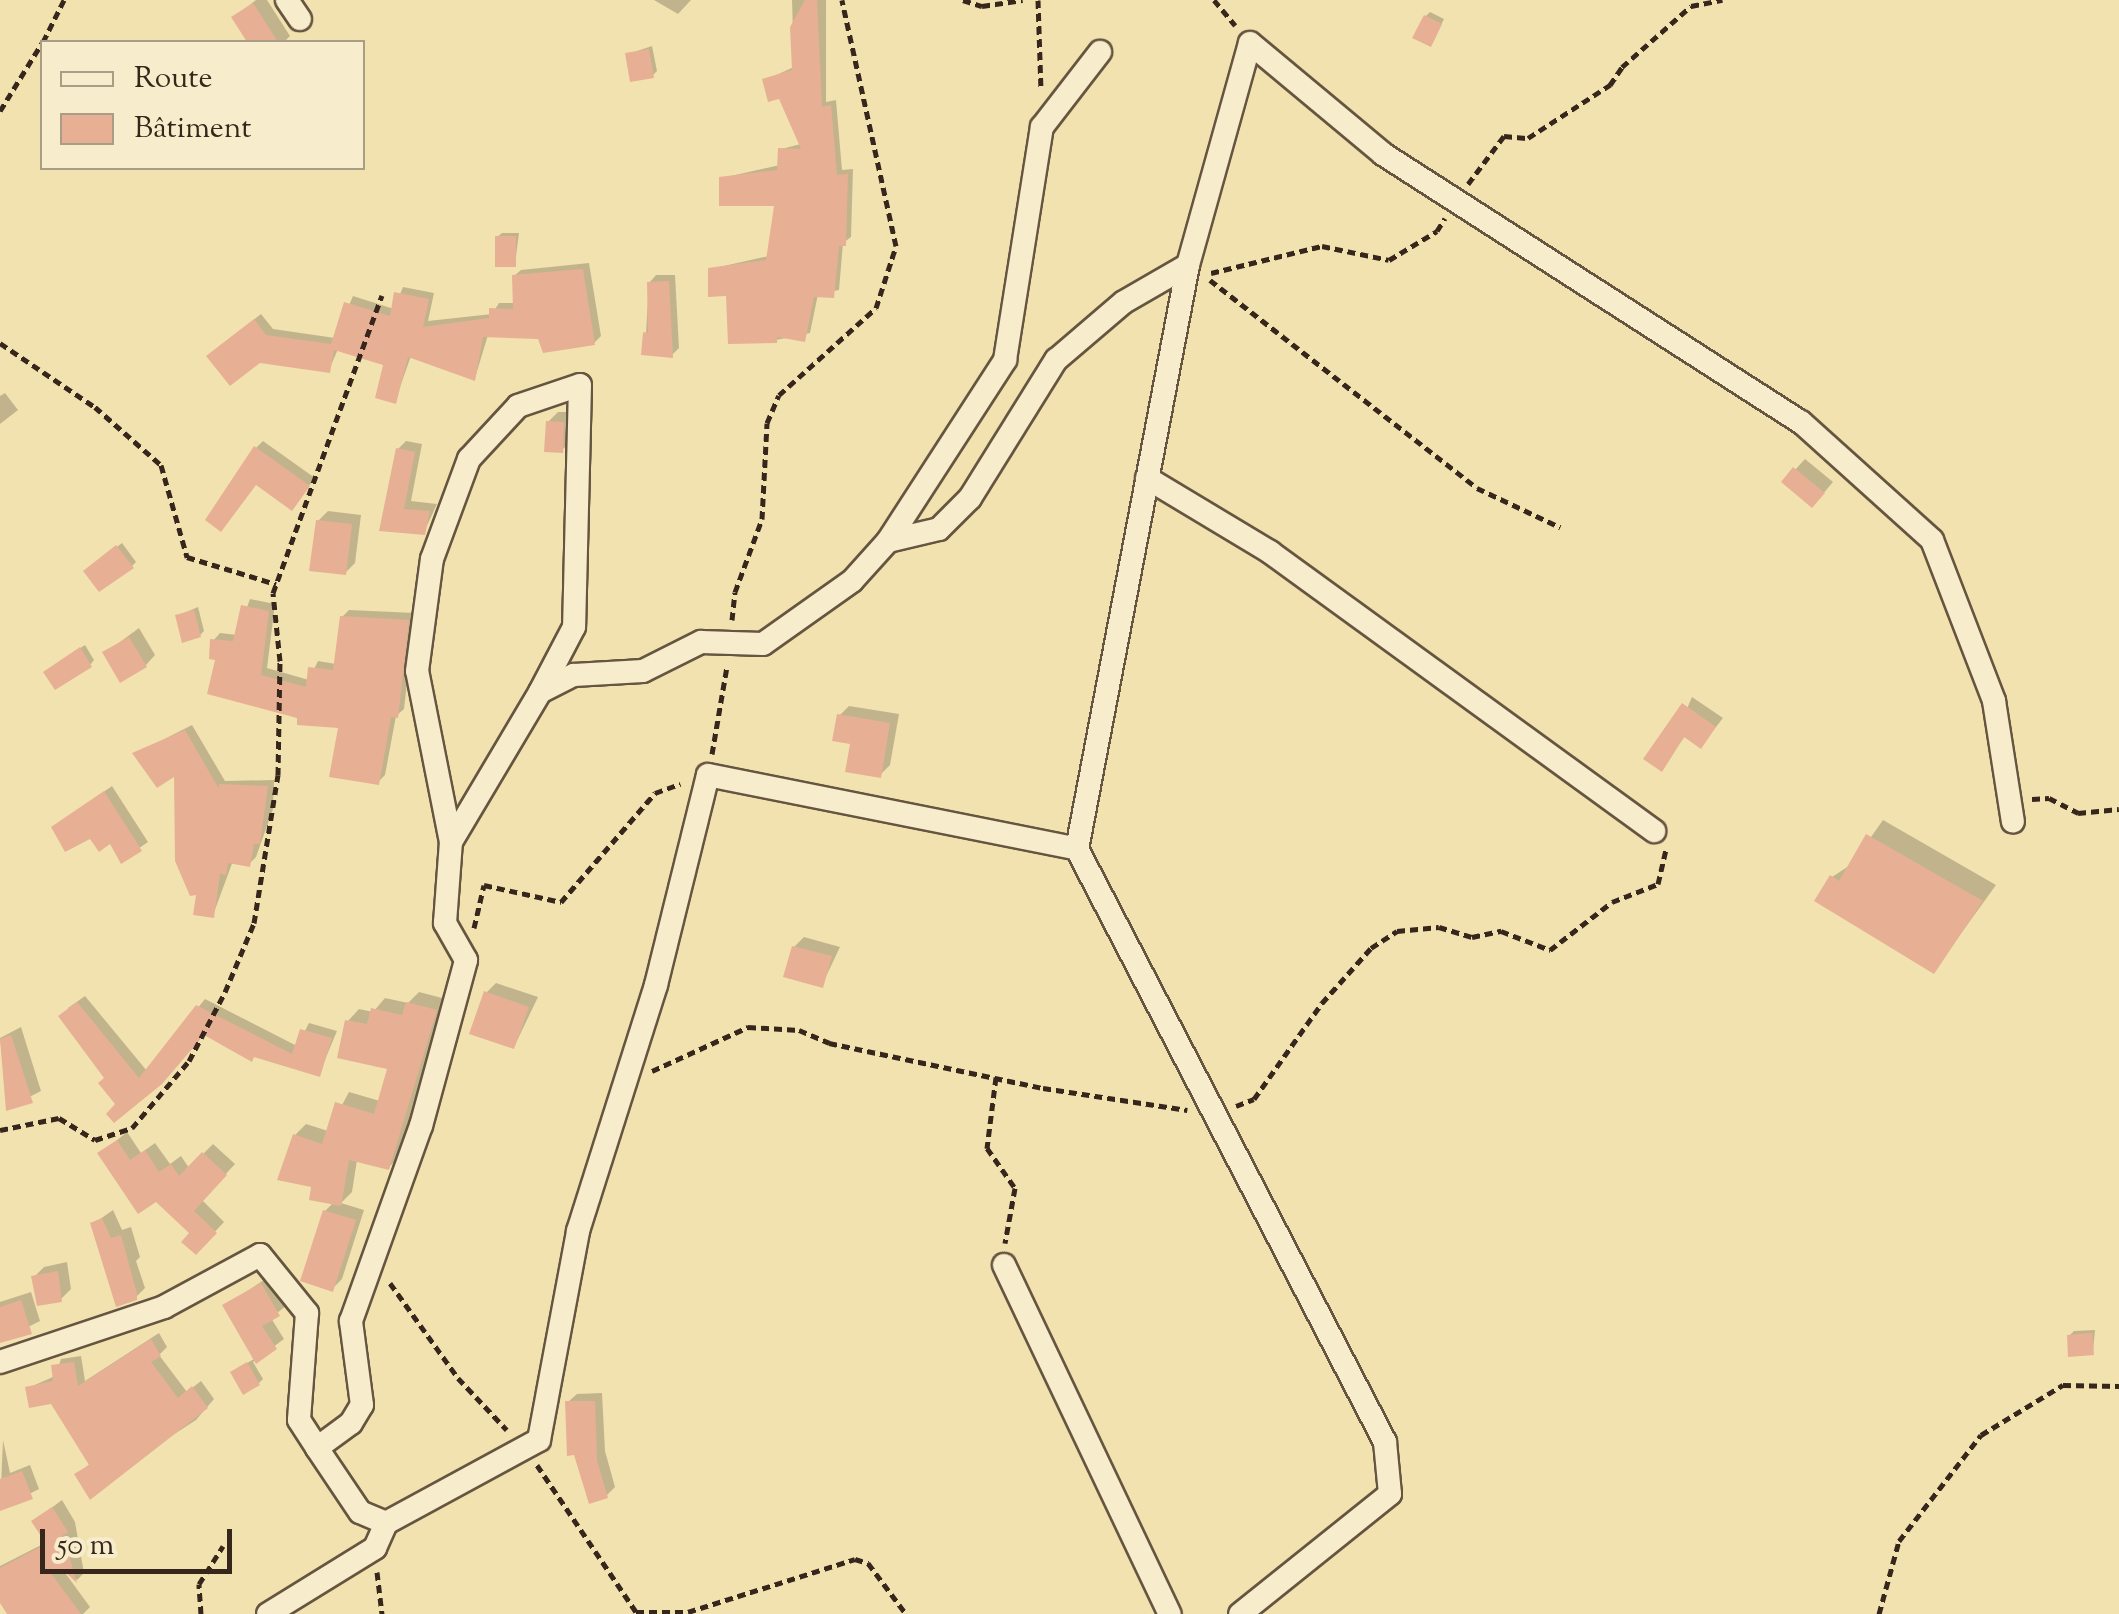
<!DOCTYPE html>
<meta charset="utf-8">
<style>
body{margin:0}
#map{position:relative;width:2119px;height:1614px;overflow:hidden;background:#f2e2af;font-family:"Sorts Mill Goudy",serif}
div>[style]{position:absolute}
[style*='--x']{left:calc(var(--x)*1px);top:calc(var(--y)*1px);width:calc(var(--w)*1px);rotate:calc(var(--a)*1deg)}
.shadow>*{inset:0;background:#0003}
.building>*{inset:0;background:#e7b095}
.path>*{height:5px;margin-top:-2.5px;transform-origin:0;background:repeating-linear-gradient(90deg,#37261b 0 8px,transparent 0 13px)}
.roads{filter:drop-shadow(2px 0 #665540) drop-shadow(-2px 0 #665540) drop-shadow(0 2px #665540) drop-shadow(0 -2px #665540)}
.street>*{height:22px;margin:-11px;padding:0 11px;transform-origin:11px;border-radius:11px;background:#f7eccb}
span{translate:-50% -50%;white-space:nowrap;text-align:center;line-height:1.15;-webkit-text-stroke:10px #f7eccb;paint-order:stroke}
.legend{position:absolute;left:40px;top:40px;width:325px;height:130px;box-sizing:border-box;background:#f7eccb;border:2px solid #aa9d85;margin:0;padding:12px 18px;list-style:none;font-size:30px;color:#37261b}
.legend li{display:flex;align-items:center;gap:20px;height:50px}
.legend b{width:50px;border:2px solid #aa9d85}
.scale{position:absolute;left:40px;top:1529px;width:192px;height:45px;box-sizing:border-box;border:5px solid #37261b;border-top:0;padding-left:12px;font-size:30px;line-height:35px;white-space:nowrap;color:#37261b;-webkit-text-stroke:8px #f7eccb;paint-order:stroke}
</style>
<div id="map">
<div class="shadow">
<div style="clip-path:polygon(256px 0,267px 0,290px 36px,284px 42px,250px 42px,234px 17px)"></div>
<div style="clip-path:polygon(654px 0,691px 0,678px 14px)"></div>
<div style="clip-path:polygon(792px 0,826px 0,826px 102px,836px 100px,842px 170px,853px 169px,851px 237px,843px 243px,839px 290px,818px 294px,810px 333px,776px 340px,710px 269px,769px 256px,777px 204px,722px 178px,780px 165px,781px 149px,801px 144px,780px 95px,765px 80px,794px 67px)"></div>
<div style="clip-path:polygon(1430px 12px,1444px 19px,1434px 40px,1426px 16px)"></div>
<div style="clip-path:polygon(652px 46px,657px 71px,653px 75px,628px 54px)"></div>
<div style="clip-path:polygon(502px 233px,519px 233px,515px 264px,497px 237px)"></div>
<div style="clip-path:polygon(589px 263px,601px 336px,594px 343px,488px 335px,475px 378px,411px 356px,395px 401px,386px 364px,338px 349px,329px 370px,215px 350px,261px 314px,273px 329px,335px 338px,353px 296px,394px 309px,403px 287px,434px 293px,428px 321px,492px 314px,499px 303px,515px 303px,514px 276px,521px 270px)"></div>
<div style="clip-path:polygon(656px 275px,675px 275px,679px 348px,672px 355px,646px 333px,649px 283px)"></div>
<div style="clip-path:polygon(5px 393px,18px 410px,0 424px,0 396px)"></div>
<div style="clip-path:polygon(558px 412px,573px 412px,572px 440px,562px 450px,548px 422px)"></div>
<div style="clip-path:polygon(263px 441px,315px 478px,298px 500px,256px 448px)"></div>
<div style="clip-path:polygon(406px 441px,422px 444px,411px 501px,437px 504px,424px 532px,382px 528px,398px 449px)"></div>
<div style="clip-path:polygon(1805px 459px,1833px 482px,1822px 495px,1784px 482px)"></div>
<div style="clip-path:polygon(328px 511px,361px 515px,355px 563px,345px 573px,318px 521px)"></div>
<div style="clip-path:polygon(122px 543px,136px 562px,132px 566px,91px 567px)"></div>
<div style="clip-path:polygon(250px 599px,275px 604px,267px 668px,309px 680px,318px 661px,336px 664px,342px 617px,349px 610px,415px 613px,404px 709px,396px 716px,385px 775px,378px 782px,341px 726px,300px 716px,218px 657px,213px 641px,220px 633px,237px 635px)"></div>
<div style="clip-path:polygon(198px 607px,204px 631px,200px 635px,177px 616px)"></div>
<div style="clip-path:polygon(139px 628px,155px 655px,146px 665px,105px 653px)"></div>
<div style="clip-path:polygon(85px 645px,94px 660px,90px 665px,50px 668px)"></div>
<div style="clip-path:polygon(1692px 697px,1723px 718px,1701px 746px,1686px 735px,1661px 769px)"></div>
<div style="clip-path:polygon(849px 706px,899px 714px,890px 765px,880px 775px,839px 716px)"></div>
<div style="clip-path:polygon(192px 725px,225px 781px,274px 780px,273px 809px,256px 857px,249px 864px,233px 861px,213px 915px,199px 893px,176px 773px,135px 754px)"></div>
<div style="clip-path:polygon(112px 786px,148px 842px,122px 860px,110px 841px,54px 827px)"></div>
<div style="clip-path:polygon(1883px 820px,1996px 885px,1934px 971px,1832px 877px,1852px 864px)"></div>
<div style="clip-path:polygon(804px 937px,840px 947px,822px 985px,794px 947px)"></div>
<div style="clip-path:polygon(496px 983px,538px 997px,514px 1047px,486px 993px)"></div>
<div style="clip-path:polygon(419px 992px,446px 999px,400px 1156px,389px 1167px,357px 1160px,352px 1192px,341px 1203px,364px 1210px,342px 1279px,332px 1289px,325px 1211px,334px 1202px,314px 1185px,295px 1135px,306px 1124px,328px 1131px,349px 1092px,380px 1101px,390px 1067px,348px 1021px,359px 1009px,373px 1012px,385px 998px,408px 1003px)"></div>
<div style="clip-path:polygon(85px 996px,147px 1071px,205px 999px,297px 1046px,309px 1023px,337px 1031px,319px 1074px,204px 1032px,118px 1104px,68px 1008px)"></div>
<div style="clip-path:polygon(21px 1027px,41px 1091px,8px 1108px,0 1038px)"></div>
<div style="clip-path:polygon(127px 1132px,141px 1153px,155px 1143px,170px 1164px,181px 1156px,189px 1168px,213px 1144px,235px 1164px,202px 1200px,224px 1222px,196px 1252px,193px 1233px,100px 1154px)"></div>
<div style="clip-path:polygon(113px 1210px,122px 1230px,131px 1227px,140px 1257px,136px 1261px,145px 1288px,135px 1298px,93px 1224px)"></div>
<div style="clip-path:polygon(67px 1262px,71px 1289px,61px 1299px,34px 1277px,44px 1267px)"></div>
<div style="clip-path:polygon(270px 1276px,287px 1305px,271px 1318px,284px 1339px,253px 1362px,263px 1379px,259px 1383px,238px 1368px,256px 1358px,226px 1305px)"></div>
<div style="clip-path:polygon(31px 1292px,40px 1321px,0 1341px,0 1302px)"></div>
<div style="clip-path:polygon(2095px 1330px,2093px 1352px,2069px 1336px,2074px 1331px)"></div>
<div style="clip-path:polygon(159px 1333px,167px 1347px,159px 1355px,187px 1392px,201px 1381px,214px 1399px,196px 1420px,110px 1476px,91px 1497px,77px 1474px,91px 1463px,52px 1401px,28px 1388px,55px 1376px,61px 1359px,81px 1356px,85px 1381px)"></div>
<div style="clip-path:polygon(602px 1393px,605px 1451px,615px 1487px,606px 1496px,568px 1402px,577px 1394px)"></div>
<div style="clip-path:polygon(3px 1440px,10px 1473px,30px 1465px,39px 1489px,0 1509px)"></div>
<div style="clip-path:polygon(62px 1500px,75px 1522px,84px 1573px,77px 1580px,63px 1570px,90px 1607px,83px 1614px,11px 1614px,0 1591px,0 1566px,47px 1542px,34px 1521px)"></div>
</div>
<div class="building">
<div style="clip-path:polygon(805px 0,817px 0,822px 107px,831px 105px,837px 175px,848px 174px,846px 246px,839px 246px,834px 298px,814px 297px,805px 342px,777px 337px,777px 343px,728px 344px,726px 296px,708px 297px,708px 268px,766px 260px,774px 206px,719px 206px,719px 177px,777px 170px,778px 148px,801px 149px,779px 99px,768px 102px,762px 79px,792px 70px,790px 27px)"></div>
<div style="clip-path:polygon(253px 3px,278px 42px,247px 42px,231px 17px)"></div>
<div style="clip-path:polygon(1424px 15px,1442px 24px,1431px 47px,1412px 38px)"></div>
<div style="clip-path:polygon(649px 49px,654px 78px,630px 82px,625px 53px)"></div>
<div style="clip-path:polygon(495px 236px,516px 236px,516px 267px,495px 267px)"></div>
<div style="clip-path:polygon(583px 269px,595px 345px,543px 353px,538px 339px,483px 337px,475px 381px,408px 357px,396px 404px,375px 398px,383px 365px,334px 350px,330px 373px,260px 363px,230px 386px,206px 356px,254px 319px,266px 335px,331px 344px,344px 302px,390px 316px,394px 292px,429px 299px,423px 327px,489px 318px,489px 308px,513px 309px,512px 275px)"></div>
<div style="clip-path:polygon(669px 281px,673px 358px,641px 355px,643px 332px,648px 333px,647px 282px)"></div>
<div style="clip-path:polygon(546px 421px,564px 422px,563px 453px,544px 452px)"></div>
<div style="clip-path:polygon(254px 446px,310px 486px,292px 511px,256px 485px,221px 532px,205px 520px)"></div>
<div style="clip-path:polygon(396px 448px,415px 452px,404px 509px,430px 511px,425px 535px,379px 531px)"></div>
<div style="clip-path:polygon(1793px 467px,1825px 493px,1812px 508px,1781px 482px)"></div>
<div style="clip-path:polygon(316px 520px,352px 524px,346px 575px,309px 571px)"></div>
<div style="clip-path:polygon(116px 545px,134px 568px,99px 592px,83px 571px)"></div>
<div style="clip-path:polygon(241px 605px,269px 611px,261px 675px,306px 687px,308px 667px,333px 670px,340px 616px,409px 620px,398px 718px,391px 717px,379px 785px,329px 777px,338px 728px,297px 725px,297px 718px,207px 694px,215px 660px,209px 659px,210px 639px,233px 641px)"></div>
<div style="clip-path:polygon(194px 610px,201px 637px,182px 643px,175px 615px)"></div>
<div style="clip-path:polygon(129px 637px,147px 667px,120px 683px,102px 652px)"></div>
<div style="clip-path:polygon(80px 647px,92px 667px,55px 690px,43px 672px)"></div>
<div style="clip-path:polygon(1682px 703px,1716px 727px,1701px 749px,1684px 737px,1662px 772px,1643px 759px)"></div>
<div style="clip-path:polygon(837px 714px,890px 723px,881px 778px,845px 772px,850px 744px,832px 741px)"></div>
<div style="clip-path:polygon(185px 730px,219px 789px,219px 784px,268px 786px,260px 844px,254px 844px,250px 867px,228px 863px,226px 875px,220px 874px,214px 918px,193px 915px,196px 895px,190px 896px,175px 861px,174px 777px,157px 788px,132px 753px)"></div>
<div style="clip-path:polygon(104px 791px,142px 851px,121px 864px,110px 844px,99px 852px,90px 839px,65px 852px,51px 827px)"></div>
<div style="clip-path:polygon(1866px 834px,1983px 901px,1934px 974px,1814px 901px,1830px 875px,1839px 881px)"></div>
<div style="clip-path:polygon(792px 946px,832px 956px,823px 988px,783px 977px)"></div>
<div style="clip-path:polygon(484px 991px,529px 1007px,514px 1049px,469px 1034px)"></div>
<div style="clip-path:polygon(77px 1002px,139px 1078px,196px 1005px,292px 1054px,300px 1029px,332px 1038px,320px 1077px,254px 1057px,252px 1062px,204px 1035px,162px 1084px,114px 1123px,106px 1114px,115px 1104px,98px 1083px,104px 1078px,58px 1016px)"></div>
<div style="clip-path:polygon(406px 1002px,437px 1010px,389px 1170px,349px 1160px,341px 1206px,309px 1200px,311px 1187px,277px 1180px,293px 1134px,322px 1144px,335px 1102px,374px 1114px,387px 1069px,337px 1058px,345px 1020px,367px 1024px,371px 1008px,402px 1015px)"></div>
<div style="clip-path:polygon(11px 1035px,33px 1103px,6px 1111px,0 1039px)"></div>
<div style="clip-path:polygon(117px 1140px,130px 1160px,145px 1150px,159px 1172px,171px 1164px,179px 1176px,202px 1152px,227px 1175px,194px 1211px,217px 1233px,196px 1255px,181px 1242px,189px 1233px,156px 1202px,138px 1214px,97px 1153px)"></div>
<div style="clip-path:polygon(323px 1210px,356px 1220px,333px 1292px,300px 1281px)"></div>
<div style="clip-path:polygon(102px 1218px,111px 1238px,121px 1235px,137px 1294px,137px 1300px,116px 1307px,90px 1223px)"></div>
<div style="clip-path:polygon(58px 1271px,62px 1302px,37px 1306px,31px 1276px)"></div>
<div style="clip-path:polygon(261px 1283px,280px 1316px,262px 1326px,277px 1349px,256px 1364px,222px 1305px)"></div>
<div style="clip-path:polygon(21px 1300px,32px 1334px,0 1343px,0 1307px)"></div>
<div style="clip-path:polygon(2092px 1333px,2094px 1355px,2068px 1357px,2067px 1335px)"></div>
<div style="clip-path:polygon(151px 1339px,161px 1356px,151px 1362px,178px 1398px,192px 1386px,208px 1408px,90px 1500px,74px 1474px,89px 1465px,51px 1404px,29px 1408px,25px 1387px,53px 1381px,51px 1365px,74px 1362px,78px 1386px)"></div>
<div style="clip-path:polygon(247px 1362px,260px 1385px,243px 1395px,230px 1372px)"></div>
<div style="clip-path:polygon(565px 1401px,595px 1401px,597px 1461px,608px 1498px,589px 1504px,574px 1455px,567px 1456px)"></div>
<div style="clip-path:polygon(22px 1471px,33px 1499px,0 1511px,0 1479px)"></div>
<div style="clip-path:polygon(52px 1507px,68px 1532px,63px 1535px,77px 1583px,62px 1569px,50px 1572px,81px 1614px,7px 1614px,0 1603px,0 1568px,46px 1544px,31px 1521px)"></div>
</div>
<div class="path">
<div style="--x:963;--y:0;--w:20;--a:18"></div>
<div style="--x:982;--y:6;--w:41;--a:-8.3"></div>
<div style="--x:1038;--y:0;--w:89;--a:88.1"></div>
<div style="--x:1214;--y:0;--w:33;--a:50"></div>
<div style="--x:43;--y:42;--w:47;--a:-63.4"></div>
<div style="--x:0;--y:111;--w:80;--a:-58.3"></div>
<div style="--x:1468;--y:184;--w:60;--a:-53.1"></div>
<div style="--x:1504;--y:136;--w:24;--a:5"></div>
<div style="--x:1528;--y:138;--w:98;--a:-32.9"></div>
<div style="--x:1610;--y:85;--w:22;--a:-56"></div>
<div style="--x:1622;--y:67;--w:92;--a:-41.5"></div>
<div style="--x:1691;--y:6;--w:32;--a:-11"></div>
<div style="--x:1211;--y:273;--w:114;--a:-13.7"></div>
<div style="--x:1322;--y:246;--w:68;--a:11.8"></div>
<div style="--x:1389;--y:260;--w:56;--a:-31.1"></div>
<div style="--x:1437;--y:231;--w:15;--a:-58"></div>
<div style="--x:1210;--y:280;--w:338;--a:37.9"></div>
<div style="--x:1477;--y:488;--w:92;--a:25.2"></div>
<div style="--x:0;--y:343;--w:115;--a:34"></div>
<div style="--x:95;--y:407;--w:88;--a:41.3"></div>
<div style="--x:161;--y:465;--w:96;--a:74.2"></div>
<div style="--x:187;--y:557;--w:93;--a:16.9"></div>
<div style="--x:732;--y:620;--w:28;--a:-84"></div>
<div style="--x:735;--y:592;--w:78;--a:-69.7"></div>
<div style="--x:762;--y:519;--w:96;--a:-87"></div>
<div style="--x:767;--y:423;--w:30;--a:-67"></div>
<div style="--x:779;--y:395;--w:130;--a:-41.9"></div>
<div style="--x:876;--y:308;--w:65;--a:-72.1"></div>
<div style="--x:896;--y:246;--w:252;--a:-102.4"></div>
<div style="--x:712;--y:754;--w:89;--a:-80.3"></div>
<div style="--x:2032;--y:799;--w:17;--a:-3"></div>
<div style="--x:2049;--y:798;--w:33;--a:27"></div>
<div style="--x:2078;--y:813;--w:41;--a:-5.6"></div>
<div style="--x:474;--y:928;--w:44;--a:-76.9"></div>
<div style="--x:484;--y:885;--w:79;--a:12.4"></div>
<div style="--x:561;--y:902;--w:144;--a:-49.2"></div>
<div style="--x:655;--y:793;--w:27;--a:-20"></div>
<div style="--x:652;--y:1071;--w:106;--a:-24.6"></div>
<div style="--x:748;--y:1027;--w:51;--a:3.4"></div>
<div style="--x:799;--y:1030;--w:33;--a:23"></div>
<div style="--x:829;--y:1043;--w:219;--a:11.9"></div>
<div style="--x:1043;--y:1088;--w:146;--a:8.7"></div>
<div style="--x:996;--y:1077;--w:72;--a:97.2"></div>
<div style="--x:987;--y:1148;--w:49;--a:55"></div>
<div style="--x:1015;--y:1188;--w:56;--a:100.3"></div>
<div style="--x:1236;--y:1106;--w:19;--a:-21"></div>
<div style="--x:1254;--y:1099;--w:118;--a:-54.7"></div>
<div style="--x:1322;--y:1003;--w:74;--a:-48.3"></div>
<div style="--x:1371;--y:948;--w:31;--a:-33"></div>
<div style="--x:1397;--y:931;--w:42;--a:-5.4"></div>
<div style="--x:1439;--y:927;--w:34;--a:17"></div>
<div style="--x:1472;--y:937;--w:30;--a:-12"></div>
<div style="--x:1501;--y:931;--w:53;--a:21.2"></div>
<div style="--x:1550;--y:950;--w:78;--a:-37.7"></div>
<div style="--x:1612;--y:902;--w:49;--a:-21.4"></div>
<div style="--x:1658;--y:884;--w:36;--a:-77"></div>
<div style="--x:0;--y:1130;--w:60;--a:-11.5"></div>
<div style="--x:59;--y:1118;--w:42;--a:31.4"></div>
<div style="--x:95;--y:1140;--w:39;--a:-18"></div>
<div style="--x:132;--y:1128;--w:88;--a:-49.6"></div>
<div style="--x:189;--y:1061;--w:78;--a:-62.4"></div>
<div style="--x:225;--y:992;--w:75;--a:-67.2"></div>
<div style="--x:254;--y:923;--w:150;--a:-80.8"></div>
<div style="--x:278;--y:775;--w:114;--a:-89"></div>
<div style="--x:280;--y:661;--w:68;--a:-95.9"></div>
<div style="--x:273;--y:593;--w:317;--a:-69.9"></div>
<div style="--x:390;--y:1283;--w:117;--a:54.4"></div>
<div style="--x:458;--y:1378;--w:71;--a:46.7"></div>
<div style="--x:537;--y:1465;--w:177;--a:56"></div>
<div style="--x:636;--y:1612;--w:52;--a:0"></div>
<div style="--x:688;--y:1612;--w:175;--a:-17.6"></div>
<div style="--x:855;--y:1559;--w:14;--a:17"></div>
<div style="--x:868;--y:1563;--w:64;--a:53.3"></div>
<div style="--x:377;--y:1572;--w:42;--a:83.2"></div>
<div style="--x:201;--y:1614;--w:30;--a:-94"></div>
<div style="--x:199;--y:1584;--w:45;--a:-57.7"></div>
<div style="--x:1879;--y:1614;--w:76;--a:-74.7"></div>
<div style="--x:1899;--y:1541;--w:134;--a:-52.3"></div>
<div style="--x:1981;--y:1435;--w:96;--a:-31.4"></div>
<div style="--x:2063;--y:1385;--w:56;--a:1"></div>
</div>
<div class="roads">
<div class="street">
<div style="--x:287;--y:0;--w:23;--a:56"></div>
<div style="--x:1147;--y:478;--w:144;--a:31"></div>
<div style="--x:1270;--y:552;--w:475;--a:36"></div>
<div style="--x:888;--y:541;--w:216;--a:-57.1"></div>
<div style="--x:1005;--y:360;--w:236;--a:-81"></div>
<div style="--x:1042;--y:127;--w:95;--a:-52.3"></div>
<div style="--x:451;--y:842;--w:174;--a:-101.2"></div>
<div style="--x:417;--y:671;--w:113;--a:-82.4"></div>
<div style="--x:432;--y:559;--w:107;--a:-69.7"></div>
<div style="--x:469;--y:459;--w:72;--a:-47.2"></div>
<div style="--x:518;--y:406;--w:65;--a:-18.7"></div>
<div style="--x:580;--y:385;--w:242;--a:91.4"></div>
<div style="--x:574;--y:627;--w:73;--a:117.6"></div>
<div style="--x:1077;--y:849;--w:668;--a:62.55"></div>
<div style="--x:1385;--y:1442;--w:52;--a:84.5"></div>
<div style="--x:1390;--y:1494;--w:192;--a:141.3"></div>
<div style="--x:1004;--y:1265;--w:386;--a:64.6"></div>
<div style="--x:0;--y:1362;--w:173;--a:-18.5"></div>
<div style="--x:164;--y:1307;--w:109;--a:-28.4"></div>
<div style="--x:260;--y:1255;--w:75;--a:51"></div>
<div style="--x:307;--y:1313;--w:107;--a:94.3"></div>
<div style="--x:299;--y:1420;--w:33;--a:57"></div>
<div style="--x:386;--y:1523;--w:174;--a:-28.5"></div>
<div style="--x:539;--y:1440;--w:213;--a:-79.4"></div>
<div style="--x:578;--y:1231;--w:258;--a:-72.4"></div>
<div style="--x:656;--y:985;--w:216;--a:-76.1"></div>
<div style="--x:708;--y:775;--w:376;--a:11.3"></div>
<div style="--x:1077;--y:849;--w:594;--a:-79.24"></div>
<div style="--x:1188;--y:265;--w:230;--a:-74.4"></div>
<div style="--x:1250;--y:43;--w:173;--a:39.8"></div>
<div style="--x:1383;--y:154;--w:497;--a:32.7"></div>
<div style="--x:1801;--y:422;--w:176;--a:42"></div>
<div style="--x:1932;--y:540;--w:173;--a:68.9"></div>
<div style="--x:1994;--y:701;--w:122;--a:81.1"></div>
<div style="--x:268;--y:1614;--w:126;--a:-31.7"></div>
<div style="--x:375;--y:1548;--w:27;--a:-66"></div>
<div style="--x:386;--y:1523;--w:28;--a:-157"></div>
<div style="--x:360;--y:1512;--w:77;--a:-123.9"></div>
<div style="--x:317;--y:1448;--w:42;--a:-36.3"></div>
<div style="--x:351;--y:1423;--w:21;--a:-59"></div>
<div style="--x:362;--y:1405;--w:85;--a:-97.5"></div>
<div style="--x:351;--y:1321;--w:207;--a:-70.3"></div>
<div style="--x:421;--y:1126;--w:172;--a:-74.8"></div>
<div style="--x:466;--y:960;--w:43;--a:-119.6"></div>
<div style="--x:445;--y:923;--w:81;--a:-85.8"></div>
<div style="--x:451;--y:842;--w:174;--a:-59.3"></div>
<div style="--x:540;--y:692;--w:38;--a:-27"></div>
<div style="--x:574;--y:675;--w:69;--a:-3.3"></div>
<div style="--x:643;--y:671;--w:65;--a:-26.6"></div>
<div style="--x:701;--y:642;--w:62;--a:1.8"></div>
<div style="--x:763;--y:644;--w:109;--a:-35.3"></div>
<div style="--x:852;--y:581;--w:54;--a:-48"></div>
<div style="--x:888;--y:541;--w:52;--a:-13.2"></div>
<div style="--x:939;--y:529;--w:44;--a:-45"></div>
<div style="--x:970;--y:498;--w:163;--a:-58.1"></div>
<div style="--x:1056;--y:360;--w:89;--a:-40.5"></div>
<div style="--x:1124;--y:302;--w:74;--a:-30"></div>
</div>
</div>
<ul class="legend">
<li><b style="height:12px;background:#f7eccb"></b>Route</li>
<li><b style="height:28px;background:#e7b095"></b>Bâtiment</li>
</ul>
<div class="scale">50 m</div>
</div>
